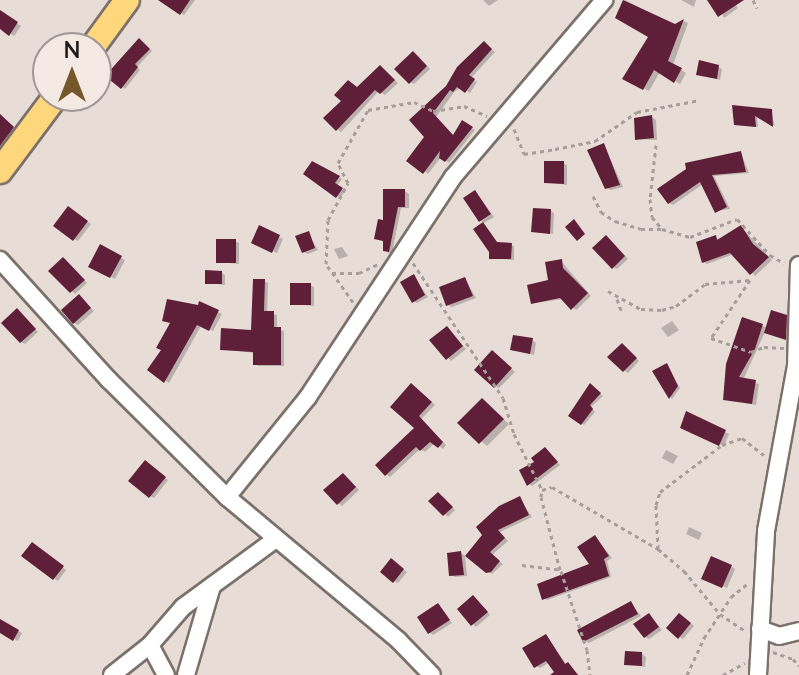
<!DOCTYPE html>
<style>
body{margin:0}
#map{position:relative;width:799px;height:675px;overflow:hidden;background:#e8dcd6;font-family:Lato,sans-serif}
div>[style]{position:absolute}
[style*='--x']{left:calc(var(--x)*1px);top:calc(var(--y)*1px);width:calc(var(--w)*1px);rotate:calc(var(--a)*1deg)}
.shadow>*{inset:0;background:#0003}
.building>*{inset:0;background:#601f39}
.path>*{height:3px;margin-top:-1.5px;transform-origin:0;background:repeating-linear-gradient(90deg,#a79e99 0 4px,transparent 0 8px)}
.roads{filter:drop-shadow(2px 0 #7b716c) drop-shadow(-2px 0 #7b716c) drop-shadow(0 2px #7b716c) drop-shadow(0 -2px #7b716c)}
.minor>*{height:16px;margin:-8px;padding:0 8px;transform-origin:8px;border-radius:8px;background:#fff}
.primary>*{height:24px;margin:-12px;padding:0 12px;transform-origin:12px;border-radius:12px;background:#fed67c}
span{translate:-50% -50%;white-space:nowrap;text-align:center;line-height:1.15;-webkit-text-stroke:8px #f5e9e4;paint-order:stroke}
.north{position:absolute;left:32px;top:32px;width:80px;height:80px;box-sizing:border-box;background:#f5e9e4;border:2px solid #9f9793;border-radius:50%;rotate:0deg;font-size:22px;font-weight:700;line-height:32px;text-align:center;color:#1f1b19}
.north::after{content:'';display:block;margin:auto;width:28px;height:36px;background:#74572b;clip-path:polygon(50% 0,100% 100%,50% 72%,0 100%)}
</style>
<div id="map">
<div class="shadow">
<div style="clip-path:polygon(162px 0,195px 0,184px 15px)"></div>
<div style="clip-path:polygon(483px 0,498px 0,489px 6px)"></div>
<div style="clip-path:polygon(625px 0,675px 26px,684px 21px,688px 23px,673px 65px,686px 73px,680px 84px,660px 72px,649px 91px,624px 79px,651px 37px,617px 17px)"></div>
<div style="clip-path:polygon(681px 0,696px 0,694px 7px)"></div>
<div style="clip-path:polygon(716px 0,732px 0,738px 8px,724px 18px)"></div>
<div style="clip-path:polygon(3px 14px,21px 26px,14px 36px,0 27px)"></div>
<div style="clip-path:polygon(143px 42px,152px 51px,137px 67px,140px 70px,125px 89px,122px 87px)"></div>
<div style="clip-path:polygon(488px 46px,495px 52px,471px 78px,477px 82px,470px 93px,462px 88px,455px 91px,436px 117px,454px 136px,462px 123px,475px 130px,449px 163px,441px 157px,428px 174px,409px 160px,426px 137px,411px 121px)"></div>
<div style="clip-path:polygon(417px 55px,430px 69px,414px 84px,410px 82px)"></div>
<div style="clip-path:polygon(718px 67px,722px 69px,720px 80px,698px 74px)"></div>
<div style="clip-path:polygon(384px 69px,398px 83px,385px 95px,379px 91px,341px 132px,337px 129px,344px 101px)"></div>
<div style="clip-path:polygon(734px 107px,771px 111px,775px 126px,757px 115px,758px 127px,739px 125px)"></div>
<div style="clip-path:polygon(0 117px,17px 130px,10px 140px,0 133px)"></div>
<div style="clip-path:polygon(652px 117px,656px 120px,657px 140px,637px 139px)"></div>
<div style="clip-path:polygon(604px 145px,623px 187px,611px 190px,607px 188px)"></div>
<div style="clip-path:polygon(741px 153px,749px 173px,714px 176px,730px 209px,716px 211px,703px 184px,673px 205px,669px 203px)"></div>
<div style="clip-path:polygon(563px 163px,567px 165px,567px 185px,546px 182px)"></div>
<div style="clip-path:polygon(313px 164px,342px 179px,337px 186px,345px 191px,340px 198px,305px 173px)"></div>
<div style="clip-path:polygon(405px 191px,409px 194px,409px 208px,401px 208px,392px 253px,389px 253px,385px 250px,385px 242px,377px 238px)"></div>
<div style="clip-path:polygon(475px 192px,494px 217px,484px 223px,481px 221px)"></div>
<div style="clip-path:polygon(72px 210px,91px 224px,78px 241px,74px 239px)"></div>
<div style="clip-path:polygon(551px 211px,554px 213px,553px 234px,533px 231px)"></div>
<div style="clip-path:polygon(483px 225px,498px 244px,514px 246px,514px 260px,491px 258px)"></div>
<div style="clip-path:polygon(741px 227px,772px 260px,755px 276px,734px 254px,707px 264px,703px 261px,715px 237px,721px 240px)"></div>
<div style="clip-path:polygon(260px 228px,283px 239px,277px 253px,254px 242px)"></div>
<div style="clip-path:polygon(308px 233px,318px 250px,308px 254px,304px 252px)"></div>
<div style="clip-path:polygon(610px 240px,628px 259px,617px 269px,613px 267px)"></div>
<div style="clip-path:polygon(235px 241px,239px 243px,239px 264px,218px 262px)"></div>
<div style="clip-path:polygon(101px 247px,125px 260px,115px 279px,91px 266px)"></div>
<div style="clip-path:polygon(342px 247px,348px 256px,339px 259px,334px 249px)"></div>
<div style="clip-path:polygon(561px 261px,591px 296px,576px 310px,564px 299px,533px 303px,551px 282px)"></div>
<div style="clip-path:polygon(67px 262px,87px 283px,75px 294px,51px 271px)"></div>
<div style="clip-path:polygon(222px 273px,225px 275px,225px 285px,207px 283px)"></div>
<div style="clip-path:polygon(414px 277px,428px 297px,417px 303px,413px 301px)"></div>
<div style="clip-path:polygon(465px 279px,476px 298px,452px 307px,448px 305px)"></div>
<div style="clip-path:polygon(264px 281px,268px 283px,267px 313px,277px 315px,277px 329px,284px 331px,284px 366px,258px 366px,255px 364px,255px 353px,222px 349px,253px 332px)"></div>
<div style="clip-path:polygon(310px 285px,314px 287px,314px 306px,292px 304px)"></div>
<div style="clip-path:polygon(83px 299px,94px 311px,78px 325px,74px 323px)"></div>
<div style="clip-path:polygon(200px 304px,222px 314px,213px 331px,201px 326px,169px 383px,150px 370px)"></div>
<div style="clip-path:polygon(21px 313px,38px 332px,25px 344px,21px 342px)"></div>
<div style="clip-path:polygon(786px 317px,790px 319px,789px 340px,765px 332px,743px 380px,759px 384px,756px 405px,725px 399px,743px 319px,768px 328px)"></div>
<div style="clip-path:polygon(672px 321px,679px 330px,668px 337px,661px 328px)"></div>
<div style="clip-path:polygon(447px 328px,466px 349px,451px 361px,432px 340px)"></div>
<div style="clip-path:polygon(532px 340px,536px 343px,534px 355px,512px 349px)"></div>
<div style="clip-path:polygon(626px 347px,639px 361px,628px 373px,624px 370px)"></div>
<div style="clip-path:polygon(497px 355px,515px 372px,499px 388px,495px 386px)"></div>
<div style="clip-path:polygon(667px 365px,680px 388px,672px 399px,655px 372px)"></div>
<div style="clip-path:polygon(593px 387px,603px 396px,591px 407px,595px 412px,584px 425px,571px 416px)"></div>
<div style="clip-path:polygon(416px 388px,435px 405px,421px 419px,446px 445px,443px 449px,435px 443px,425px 452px,420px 449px,390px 477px,386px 474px,417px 428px)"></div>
<div style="clip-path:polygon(482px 400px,509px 424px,487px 446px,460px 423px)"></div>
<div style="clip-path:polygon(687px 414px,729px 434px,724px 446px,682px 427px)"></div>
<div style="clip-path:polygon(546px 449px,560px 465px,532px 486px,529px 484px)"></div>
<div style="clip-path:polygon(666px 450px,678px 456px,673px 464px,662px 458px)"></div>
<div style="clip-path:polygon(149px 465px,168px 480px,154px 498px,150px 496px)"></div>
<div style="clip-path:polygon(347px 477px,359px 490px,342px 506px,338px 503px)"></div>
<div style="clip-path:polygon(442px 496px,455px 510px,448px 517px,445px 514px)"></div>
<div style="clip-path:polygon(520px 499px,532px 517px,500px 532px,508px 541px,492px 555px,503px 564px,492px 574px,487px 571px,485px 535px)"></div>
<div style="clip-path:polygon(689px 527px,702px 533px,699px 540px,686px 534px)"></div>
<div style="clip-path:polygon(595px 537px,612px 558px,607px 561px,611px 577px,547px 600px,544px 598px,592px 565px)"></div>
<div style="clip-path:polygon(36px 547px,66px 570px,58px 581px,23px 556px)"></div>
<div style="clip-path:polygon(461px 553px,465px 556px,467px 576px,455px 577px,451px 575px)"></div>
<div style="clip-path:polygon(395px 563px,407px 572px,398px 583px,394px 581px)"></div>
<div style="clip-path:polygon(731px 566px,735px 569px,727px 588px,708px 581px)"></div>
<div style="clip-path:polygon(477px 600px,490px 615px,476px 627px,473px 624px)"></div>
<div style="clip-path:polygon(631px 603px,641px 616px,589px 643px,585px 641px)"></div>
<div style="clip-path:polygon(438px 606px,452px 623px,433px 635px,430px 633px)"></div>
<div style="clip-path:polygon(649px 615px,662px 630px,649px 639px,645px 637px)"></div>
<div style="clip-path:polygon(683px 617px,694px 626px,683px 639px,680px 637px)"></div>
<div style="clip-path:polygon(0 621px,22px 633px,18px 641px,0 631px)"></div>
<div style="clip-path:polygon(546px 636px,567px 665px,579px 675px,559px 675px,550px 662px,540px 668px,536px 666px)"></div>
<div style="clip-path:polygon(642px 654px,646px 657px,645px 667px,626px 663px)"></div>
</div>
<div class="building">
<div style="clip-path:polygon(158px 0,190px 0,180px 15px)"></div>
<div style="clip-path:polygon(623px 0,675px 24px,684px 19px,668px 61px,682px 68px,674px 83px,654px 70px,643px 90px,622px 79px,648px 37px,615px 18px)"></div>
<div style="clip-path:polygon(707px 0,744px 0,718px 17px)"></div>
<div style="clip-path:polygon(0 10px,18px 22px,9px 36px,0 29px)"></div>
<div style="clip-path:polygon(139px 38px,150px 49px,135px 64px,138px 67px,121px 89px,105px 76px)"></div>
<div style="clip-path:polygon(484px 41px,492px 49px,469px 75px,475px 79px,465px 93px,457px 87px,453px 92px,450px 90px,433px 113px,453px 135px,462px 120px,473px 127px,445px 162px,439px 158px,440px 151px,423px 174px,406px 161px,424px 137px,409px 120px,446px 86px,457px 67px)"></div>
<div style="clip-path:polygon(413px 51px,427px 66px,409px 84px,394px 69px)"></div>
<div style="clip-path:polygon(699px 60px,719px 65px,717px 79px,696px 75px)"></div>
<div style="clip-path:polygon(380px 65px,395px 80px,380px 94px,375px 90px,336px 131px,323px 118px,341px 101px,334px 95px,348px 80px,357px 87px)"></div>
<div style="clip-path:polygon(732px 105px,772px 109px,773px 127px,755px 116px,756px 127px,734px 125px)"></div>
<div style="clip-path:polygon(0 114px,14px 127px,0 146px)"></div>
<div style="clip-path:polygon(652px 115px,654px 138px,635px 140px,634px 118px)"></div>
<div style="clip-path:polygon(604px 143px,620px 185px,605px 189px,587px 150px)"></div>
<div style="clip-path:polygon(741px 151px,746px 172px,712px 175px,727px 207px,715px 213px,700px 182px,668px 204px,657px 189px,686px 169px,685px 163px)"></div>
<div style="clip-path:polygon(312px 161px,340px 176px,335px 183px,343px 188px,336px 198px,303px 174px)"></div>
<div style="clip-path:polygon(544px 161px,564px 161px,564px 184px,544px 183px)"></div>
<div style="clip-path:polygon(383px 189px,405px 189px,405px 207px,398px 207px,389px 252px,383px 251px,383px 241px,374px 239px,378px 219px,383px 220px)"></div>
<div style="clip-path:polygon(475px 190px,491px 214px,479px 222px,463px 198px)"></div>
<div style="clip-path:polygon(68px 206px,88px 221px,73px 241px,53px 226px)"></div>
<div style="clip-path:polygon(533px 208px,551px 209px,550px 234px,531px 232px)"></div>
<div style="clip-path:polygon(574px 219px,585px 234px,577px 241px,565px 227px)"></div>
<div style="clip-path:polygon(483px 222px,497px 242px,512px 243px,511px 259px,489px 259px,489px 252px,473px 229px)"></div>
<div style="clip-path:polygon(259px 225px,280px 235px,272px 253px,251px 243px)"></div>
<div style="clip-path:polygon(741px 225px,753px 244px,769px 257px,750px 275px,730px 253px,702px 263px,696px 242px,716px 235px,717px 240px)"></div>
<div style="clip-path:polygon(309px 231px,315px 248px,302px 253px,295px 236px)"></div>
<div style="clip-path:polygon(606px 235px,625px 256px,612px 269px,592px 248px)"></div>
<div style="clip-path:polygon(216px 239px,236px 239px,236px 263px,216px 263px)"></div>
<div style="clip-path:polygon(100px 244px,122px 256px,110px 278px,88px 267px)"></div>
<div style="clip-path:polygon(63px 257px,85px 280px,70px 293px,48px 271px)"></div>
<div style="clip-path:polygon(562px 259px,563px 268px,588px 293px,571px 310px,560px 298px,531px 304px,527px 285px,548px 280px,545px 262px)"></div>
<div style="clip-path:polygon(205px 270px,222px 271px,222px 284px,205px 284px)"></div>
<div style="clip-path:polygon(414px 274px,425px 295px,412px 303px,400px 282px)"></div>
<div style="clip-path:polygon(465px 277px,473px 296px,446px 306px,439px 287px)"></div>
<div style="clip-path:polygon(253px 279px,265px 279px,264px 311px,274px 311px,274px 327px,281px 327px,281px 365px,253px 365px,253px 352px,220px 350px,221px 328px,251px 330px)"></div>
<div style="clip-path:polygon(290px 283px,311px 283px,311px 305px,290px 305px)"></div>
<div style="clip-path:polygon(79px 294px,91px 308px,73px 324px,61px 310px)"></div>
<div style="clip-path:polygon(167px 299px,198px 305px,199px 301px,219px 310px,209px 331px,197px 325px,164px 383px,147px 370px,161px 350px,156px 348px,170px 323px,162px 321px)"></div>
<div style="clip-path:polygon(17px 308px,36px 329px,20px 343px,1px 323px)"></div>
<div style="clip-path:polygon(771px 310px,787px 315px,786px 340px,764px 333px)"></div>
<div style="clip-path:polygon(742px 317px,763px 324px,755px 349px,739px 377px,756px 380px,752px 404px,723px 400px,726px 364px)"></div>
<div style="clip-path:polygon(447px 326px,463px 346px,446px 360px,429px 340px)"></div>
<div style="clip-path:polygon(513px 335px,533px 338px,530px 354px,510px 350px)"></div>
<div style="clip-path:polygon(622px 343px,637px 358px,623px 372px,607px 357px)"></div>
<div style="clip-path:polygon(492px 350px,512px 368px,494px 388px,474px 370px)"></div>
<div style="clip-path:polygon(667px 363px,678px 386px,669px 399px,652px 371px)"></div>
<div style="clip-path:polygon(411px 383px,432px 402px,419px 416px,443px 442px,438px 448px,430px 442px,420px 451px,416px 447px,385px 476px,375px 465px,414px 428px,390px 407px)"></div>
<div style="clip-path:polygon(590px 383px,601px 393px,590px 405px,593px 409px,581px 425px,568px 416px)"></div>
<div style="clip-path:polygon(482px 398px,504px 419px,479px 444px,457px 423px)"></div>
<div style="clip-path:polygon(686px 411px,726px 430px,719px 446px,680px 428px)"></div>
<div style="clip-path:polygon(545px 447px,558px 462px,527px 486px,519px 470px,534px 462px,531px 458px)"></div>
<div style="clip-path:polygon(145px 460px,166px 477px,149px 498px,128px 481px)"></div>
<div style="clip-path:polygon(343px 473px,356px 487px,337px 505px,323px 490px)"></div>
<div style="clip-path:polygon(438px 492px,453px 507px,443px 516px,428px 501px)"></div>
<div style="clip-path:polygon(520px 496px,529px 515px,498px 530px,505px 538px,490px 552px,500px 561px,491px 572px,486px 573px,465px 556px,482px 535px,476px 527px,499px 506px)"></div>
<div style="clip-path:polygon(595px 535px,609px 556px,604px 559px,609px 576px,542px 600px,537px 584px,589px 564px,577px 547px)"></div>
<div style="clip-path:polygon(32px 542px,64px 566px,53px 580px,21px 556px)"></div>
<div style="clip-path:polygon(461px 551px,464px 575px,449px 576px,447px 553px)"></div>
<div style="clip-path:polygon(711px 556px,732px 565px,722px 588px,701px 579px)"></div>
<div style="clip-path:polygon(391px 558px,404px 569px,393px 583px,380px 572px)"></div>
<div style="clip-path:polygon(473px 595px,488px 612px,471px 626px,457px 609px)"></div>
<div style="clip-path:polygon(631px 601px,638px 614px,583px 642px,577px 630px)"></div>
<div style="clip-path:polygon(438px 603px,450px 620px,428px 634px,417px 617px)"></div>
<div style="clip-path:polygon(649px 613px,659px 627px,644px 638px,633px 624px)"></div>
<div style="clip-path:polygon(679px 613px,691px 623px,678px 639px,666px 628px)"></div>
<div style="clip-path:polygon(0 619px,19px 630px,13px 641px,0 633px)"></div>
<div style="clip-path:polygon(546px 634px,565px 664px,568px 662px,578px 675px,550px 675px,554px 672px,546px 661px,534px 668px,522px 648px)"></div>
<div style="clip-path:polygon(625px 651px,642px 652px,642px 666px,624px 665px)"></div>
</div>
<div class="path">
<div style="--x:753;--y:0;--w:9;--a:63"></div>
<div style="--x:514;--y:129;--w:27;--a:68"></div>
<div style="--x:524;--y:154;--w:31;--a:-9"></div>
<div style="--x:555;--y:149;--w:41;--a:-11.3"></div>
<div style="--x:595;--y:141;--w:51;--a:-34.6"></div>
<div style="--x:637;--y:112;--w:64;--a:-10.8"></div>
<div style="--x:656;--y:145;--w:54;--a:96.3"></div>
<div style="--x:650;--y:199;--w:18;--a:84"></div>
<div style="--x:652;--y:217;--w:16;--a:50"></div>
<div style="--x:593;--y:196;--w:18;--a:63"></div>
<div style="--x:601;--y:212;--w:17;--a:33"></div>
<div style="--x:615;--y:221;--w:27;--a:17"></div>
<div style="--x:641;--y:229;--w:21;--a:0"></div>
<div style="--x:662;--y:229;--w:29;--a:16"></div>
<div style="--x:690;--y:237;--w:50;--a:-21"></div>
<div style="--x:737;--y:219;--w:49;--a:47.5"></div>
<div style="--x:770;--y:255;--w:16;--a:30"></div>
<div style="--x:413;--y:263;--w:162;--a:56.3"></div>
<div style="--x:503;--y:398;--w:38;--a:73"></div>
<div style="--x:514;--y:434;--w:63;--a:63.4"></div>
<div style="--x:332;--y:273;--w:27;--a:0"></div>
<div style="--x:359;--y:273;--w:21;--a:-25"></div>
<div style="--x:608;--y:291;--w:38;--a:29"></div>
<div style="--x:641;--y:309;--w:21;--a:3"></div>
<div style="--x:662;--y:310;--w:15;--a:-16"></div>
<div style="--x:676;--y:306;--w:36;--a:-37"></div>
<div style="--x:705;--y:284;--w:45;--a:-5.1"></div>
<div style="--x:750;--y:280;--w:70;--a:123.9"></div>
<div style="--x:711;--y:338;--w:42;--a:19.3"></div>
<div style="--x:751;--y:352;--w:14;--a:-21"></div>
<div style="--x:764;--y:347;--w:20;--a:3"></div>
<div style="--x:617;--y:299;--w:12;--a:70"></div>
<div style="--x:353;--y:302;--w:47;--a:-125.4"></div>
<div style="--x:326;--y:264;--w:44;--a:-87.4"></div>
<div style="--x:328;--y:220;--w:42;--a:-61.6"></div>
<div style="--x:348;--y:183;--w:22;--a:-117"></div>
<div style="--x:338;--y:163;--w:61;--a:-60.5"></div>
<div style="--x:368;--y:110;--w:47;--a:-9.9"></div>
<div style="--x:414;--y:102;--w:21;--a:25"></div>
<div style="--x:433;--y:111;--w:31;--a:-9"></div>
<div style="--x:464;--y:106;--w:25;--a:23"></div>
<div style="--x:658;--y:549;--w:44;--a:-92.6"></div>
<div style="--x:656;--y:505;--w:14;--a:-73"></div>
<div style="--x:660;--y:492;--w:78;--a:-37.2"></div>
<div style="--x:722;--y:445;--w:21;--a:-19"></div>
<div style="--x:742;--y:438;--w:31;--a:38"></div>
<div style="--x:522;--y:565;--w:38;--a:7"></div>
<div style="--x:560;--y:570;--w:75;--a:-104.6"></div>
<div style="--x:541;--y:497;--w:7;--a:-82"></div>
<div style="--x:542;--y:490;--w:10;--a:-17"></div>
<div style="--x:552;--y:487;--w:123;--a:30.3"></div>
<div style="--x:658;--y:549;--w:34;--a:40"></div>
<div style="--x:684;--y:571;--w:56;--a:50.1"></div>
<div style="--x:720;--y:614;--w:30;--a:34"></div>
<div style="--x:561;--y:571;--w:83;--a:71.8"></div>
<div style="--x:587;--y:650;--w:25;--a:83"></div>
<div style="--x:773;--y:652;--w:21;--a:19"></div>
<div style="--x:793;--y:659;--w:9;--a:49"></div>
<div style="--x:687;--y:675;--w:41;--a:-65.3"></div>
<div style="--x:704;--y:638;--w:49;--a:-56.6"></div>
<div style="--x:731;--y:597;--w:21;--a:-39"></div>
<div style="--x:723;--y:675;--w:25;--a:-29"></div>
</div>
<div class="roads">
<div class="minor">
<div style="--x:0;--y:260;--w:162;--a:47.8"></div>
<div style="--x:109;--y:380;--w:166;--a:44.8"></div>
<div style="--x:227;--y:497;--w:224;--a:39.9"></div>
<div style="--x:399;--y:641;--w:47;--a:45.9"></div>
<div style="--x:227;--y:497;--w:129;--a:-51"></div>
<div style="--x:308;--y:397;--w:263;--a:-56.6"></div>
<div style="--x:453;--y:177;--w:233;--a:-49.5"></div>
<div style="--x:760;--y:629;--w:20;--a:20"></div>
<div style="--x:779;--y:636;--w:21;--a:-14"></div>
<div style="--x:150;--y:645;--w:34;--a:62"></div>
<div style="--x:112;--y:675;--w:48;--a:-38.3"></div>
<div style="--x:150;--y:645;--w:50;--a:-49"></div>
<div style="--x:183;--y:607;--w:115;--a:-36.2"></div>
<div style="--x:186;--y:675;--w:93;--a:-73.7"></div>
<div style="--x:758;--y:675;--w:144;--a:-86.8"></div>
<div style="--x:766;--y:531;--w:168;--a:-79.7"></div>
<div style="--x:796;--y:366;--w:101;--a:-88.3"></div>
</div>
<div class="primary">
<div style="--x:92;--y:48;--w:59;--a:-53.9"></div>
<div style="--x:0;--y:171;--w:94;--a:-53.3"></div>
</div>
</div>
<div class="north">N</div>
</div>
